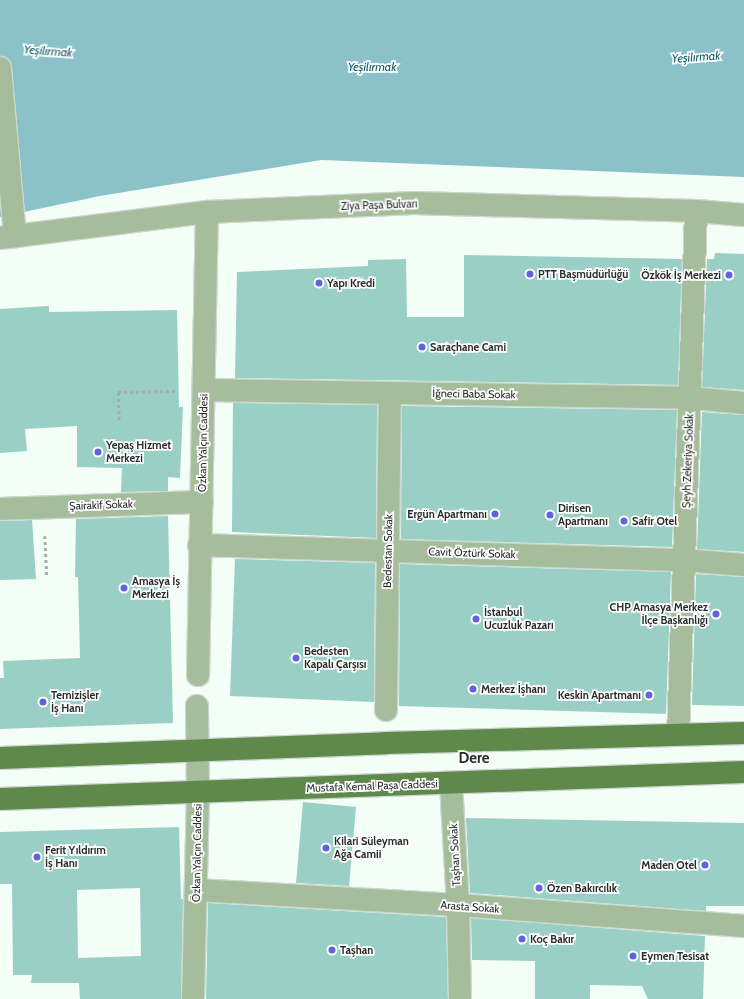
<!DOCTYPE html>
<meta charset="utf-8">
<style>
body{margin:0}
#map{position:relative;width:744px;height:999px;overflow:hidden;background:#f2fef6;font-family:Cabin,sans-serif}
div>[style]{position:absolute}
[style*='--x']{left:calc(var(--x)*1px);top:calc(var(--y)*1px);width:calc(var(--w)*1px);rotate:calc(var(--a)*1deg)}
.water>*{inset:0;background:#8bc1c8}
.building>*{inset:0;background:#9acfc6}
.path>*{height:2.5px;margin-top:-1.25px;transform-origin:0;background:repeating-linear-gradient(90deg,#a4ada7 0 3px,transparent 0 6px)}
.roads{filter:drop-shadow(1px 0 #ced8d1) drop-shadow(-1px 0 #ced8d1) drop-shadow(0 1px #ced8d1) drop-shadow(0 -1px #ced8d1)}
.minor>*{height:22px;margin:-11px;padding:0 11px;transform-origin:11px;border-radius:11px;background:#a6bd9c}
.major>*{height:22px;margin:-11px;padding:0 11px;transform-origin:11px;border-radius:11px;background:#5f884b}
.dots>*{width:11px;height:11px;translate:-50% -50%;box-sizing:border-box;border:2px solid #fff;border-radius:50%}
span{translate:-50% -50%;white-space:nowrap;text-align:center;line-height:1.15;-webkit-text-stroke:3.5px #fff;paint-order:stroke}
.street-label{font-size:11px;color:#292d2a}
.poi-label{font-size:11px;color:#292d2a;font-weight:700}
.left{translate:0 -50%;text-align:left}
.right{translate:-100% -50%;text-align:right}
.water-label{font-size:12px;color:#115c64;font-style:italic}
.district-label{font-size:15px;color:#232c27;font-weight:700}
</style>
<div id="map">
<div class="water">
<div style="clip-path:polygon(0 0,744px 0,744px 177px,321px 160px,100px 196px,0 217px)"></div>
</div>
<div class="building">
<div style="clip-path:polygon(715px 253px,744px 254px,744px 390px,702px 387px,707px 259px,714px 259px)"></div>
<div style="clip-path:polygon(464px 255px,682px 259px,678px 385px,235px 378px,237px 272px,368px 266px,368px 260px,406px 259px,407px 317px,464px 317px)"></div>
<div style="clip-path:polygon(49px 306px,49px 312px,177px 310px,179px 407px,183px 407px,180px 478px,168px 477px,168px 491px,121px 492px,122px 468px,77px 467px,77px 426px,25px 429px,27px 451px,0 453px,0 309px)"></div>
<div style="clip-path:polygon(233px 403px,377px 405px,376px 538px,232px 532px)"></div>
<div style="clip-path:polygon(402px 406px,677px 410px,672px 547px,401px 539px)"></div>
<div style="clip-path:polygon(702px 412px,744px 415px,744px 552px,697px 549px)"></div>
<div style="clip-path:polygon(168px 516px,173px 723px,0 729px,0 678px,4px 678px,3px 661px,80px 658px,78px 577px,75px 577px,76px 519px)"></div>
<div style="clip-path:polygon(32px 520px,36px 579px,0 580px,0 521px)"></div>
<div style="clip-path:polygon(235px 559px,375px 563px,374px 702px,230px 696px)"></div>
<div style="clip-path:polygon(400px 564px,671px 572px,666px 714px,399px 706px)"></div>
<div style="clip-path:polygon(696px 574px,744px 577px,744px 706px,692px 705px)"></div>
<div style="clip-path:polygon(303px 802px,356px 807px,349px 886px,296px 883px)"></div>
<div style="clip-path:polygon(466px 818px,744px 823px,744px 906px,706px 906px,706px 911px,470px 893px)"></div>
<div style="clip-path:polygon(evenodd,179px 827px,181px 899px,183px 899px,181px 999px,80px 999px,79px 983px,31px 983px,32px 975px,13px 975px,12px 884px,0 884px,0 832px,179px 827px,140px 888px,141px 956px,78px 958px,77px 890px,140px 888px)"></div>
<div style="clip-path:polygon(208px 903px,446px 917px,448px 999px,206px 999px)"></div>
<div style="clip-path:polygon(471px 918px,705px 936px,703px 999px,648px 999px,642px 986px,590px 985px,590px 999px,535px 999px,535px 961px,472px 960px)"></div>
</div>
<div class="path">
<div style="--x:119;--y:420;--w:28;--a:-92"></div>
<div style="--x:118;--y:392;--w:57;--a:-1"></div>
<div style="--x:45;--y:536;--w:41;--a:87.2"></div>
</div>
<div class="roads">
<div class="minor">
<div style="--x:0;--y:68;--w:169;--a:84.9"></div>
<div style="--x:0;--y:238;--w:209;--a:-7.2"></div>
<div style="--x:207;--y:212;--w:207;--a:-2.5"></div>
<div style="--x:414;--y:203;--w:282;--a:1.6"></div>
<div style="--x:696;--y:211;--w:48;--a:4.8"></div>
<div style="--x:204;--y:390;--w:487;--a:0.9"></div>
<div style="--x:691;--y:398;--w:53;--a:5.4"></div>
<div style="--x:0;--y:509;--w:202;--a:-2"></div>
<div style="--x:199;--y:545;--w:485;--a:1.8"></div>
<div style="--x:684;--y:560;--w:60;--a:4.8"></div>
<div style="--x:198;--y:675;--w:463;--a:-88.9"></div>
<div style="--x:386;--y:710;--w:317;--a:-89.3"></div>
<div style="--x:678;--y:735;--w:524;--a:-88.03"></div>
<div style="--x:451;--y:783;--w:122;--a:86.7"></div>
<div style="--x:458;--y:905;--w:94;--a:88.8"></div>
<div style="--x:196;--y:890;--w:262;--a:3.3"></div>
<div style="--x:458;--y:905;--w:287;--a:4.2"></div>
<div style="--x:193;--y:999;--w:207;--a:-88.6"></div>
<div style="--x:198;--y:792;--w:86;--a:-90.7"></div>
</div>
<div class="major">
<div style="--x:0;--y:758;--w:386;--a:-2.2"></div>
<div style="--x:386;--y:743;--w:358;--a:-1.6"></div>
<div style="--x:0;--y:799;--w:744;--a:-2.08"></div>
</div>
</div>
<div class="dots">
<div style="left:530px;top:274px;background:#6163dc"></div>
<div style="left:729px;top:275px;background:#6163dc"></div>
<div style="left:319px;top:283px;background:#6163dc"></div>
<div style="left:422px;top:347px;background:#6163dc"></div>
<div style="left:98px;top:452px;background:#6163dc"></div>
<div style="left:495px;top:514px;background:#6163dc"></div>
<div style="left:550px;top:515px;background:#6163dc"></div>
<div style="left:624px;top:521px;background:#6163dc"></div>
<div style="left:124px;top:588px;background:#6163dc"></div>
<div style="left:716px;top:614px;background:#6163dc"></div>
<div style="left:476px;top:619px;background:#6163dc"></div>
<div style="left:296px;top:658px;background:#6163dc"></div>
<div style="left:473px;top:689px;background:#6163dc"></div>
<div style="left:649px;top:695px;background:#6163dc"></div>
<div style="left:43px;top:702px;background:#6163dc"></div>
<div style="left:326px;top:848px;background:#6163dc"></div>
<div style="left:37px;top:857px;background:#6163dc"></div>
<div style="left:705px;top:865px;background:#6163dc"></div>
<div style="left:539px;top:888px;background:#6163dc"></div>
<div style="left:522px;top:939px;background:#6163dc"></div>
<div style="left:332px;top:950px;background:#6163dc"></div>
<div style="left:633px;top:956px;background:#6163dc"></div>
</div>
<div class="street-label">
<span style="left:379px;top:205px;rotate:-2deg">Ziya Paşa Bulvarı</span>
<span style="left:474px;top:394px;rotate:1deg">İğneci Baba Sokak</span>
<span style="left:203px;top:443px;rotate:-89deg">Özkan Yalçın Caddesi</span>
<span style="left:688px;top:461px;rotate:-88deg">Şeyh Zekeriya Sokak</span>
<span style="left:101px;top:505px;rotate:-2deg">Şairakif Sokak</span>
<span style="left:388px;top:551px;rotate:-89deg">Bedestan Sokak</span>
<span style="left:472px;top:553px;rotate:2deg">Cavit Öztürk Sokak</span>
<span style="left:372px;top:786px;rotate:-2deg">Mustafa Kemal Paşa Caddesi</span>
<span style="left:197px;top:853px;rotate:-89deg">Özkan Yalçın Caddesi</span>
<span style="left:455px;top:855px;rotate:-93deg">Taşhan Sokak</span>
<span style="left:470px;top:907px;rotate:4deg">Arasta Sokak</span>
</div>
<div class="poi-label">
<span class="left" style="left:538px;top:274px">PTT Başmüdürlüğü</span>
<span class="right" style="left:721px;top:275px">Özkök İş Merkezi</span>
<span class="left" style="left:327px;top:283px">Yapı Kredi</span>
<span class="left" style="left:430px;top:347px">Saraçhane Cami</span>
<span class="left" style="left:106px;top:452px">Yepaş Hizmet<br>Merkezi</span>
<span class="left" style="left:558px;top:515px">Dirisen<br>Apartmanı</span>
<span class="right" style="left:487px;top:514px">Ergün Apartmanı</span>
<span class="left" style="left:632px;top:521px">Safir Otel</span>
<span class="left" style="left:132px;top:588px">Amasya İş<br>Merkezi</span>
<span class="right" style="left:708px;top:614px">CHP Amasya Merkez<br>İlçe Başkanlığı</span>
<span class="left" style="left:484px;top:619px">İstanbul<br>Ucuzluk Pazarı</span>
<span class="left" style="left:304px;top:658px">Bedesten<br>Kapalı Çarşısı</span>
<span class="left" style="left:481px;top:689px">Merkez İşhanı</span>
<span class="right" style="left:641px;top:695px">Keskin Apartmanı</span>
<span class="left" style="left:51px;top:702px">Temizişler<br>İş Hanı</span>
<span class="left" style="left:334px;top:848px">Kilari Süleyman<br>Ağa Camii</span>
<span class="left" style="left:45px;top:857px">Ferit Yıldırım<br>İş Hanı</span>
<span class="right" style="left:697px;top:865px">Maden Otel</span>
<span class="left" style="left:547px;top:888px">Özen Bakırcılık</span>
<span class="left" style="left:530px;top:939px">Koç Bakır</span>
<span class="left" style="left:340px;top:950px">Taşhan</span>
<span class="left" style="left:641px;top:956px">Eymen Tesisat</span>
</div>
<div class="water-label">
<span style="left:48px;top:51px;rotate:4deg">Yeşilırmak</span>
<span style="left:696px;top:57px;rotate:-4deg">Yeşilırmak</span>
<span style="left:372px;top:67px">Yeşilırmak</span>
</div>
<div class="district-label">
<span style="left:474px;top:759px">Dere</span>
</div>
</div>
